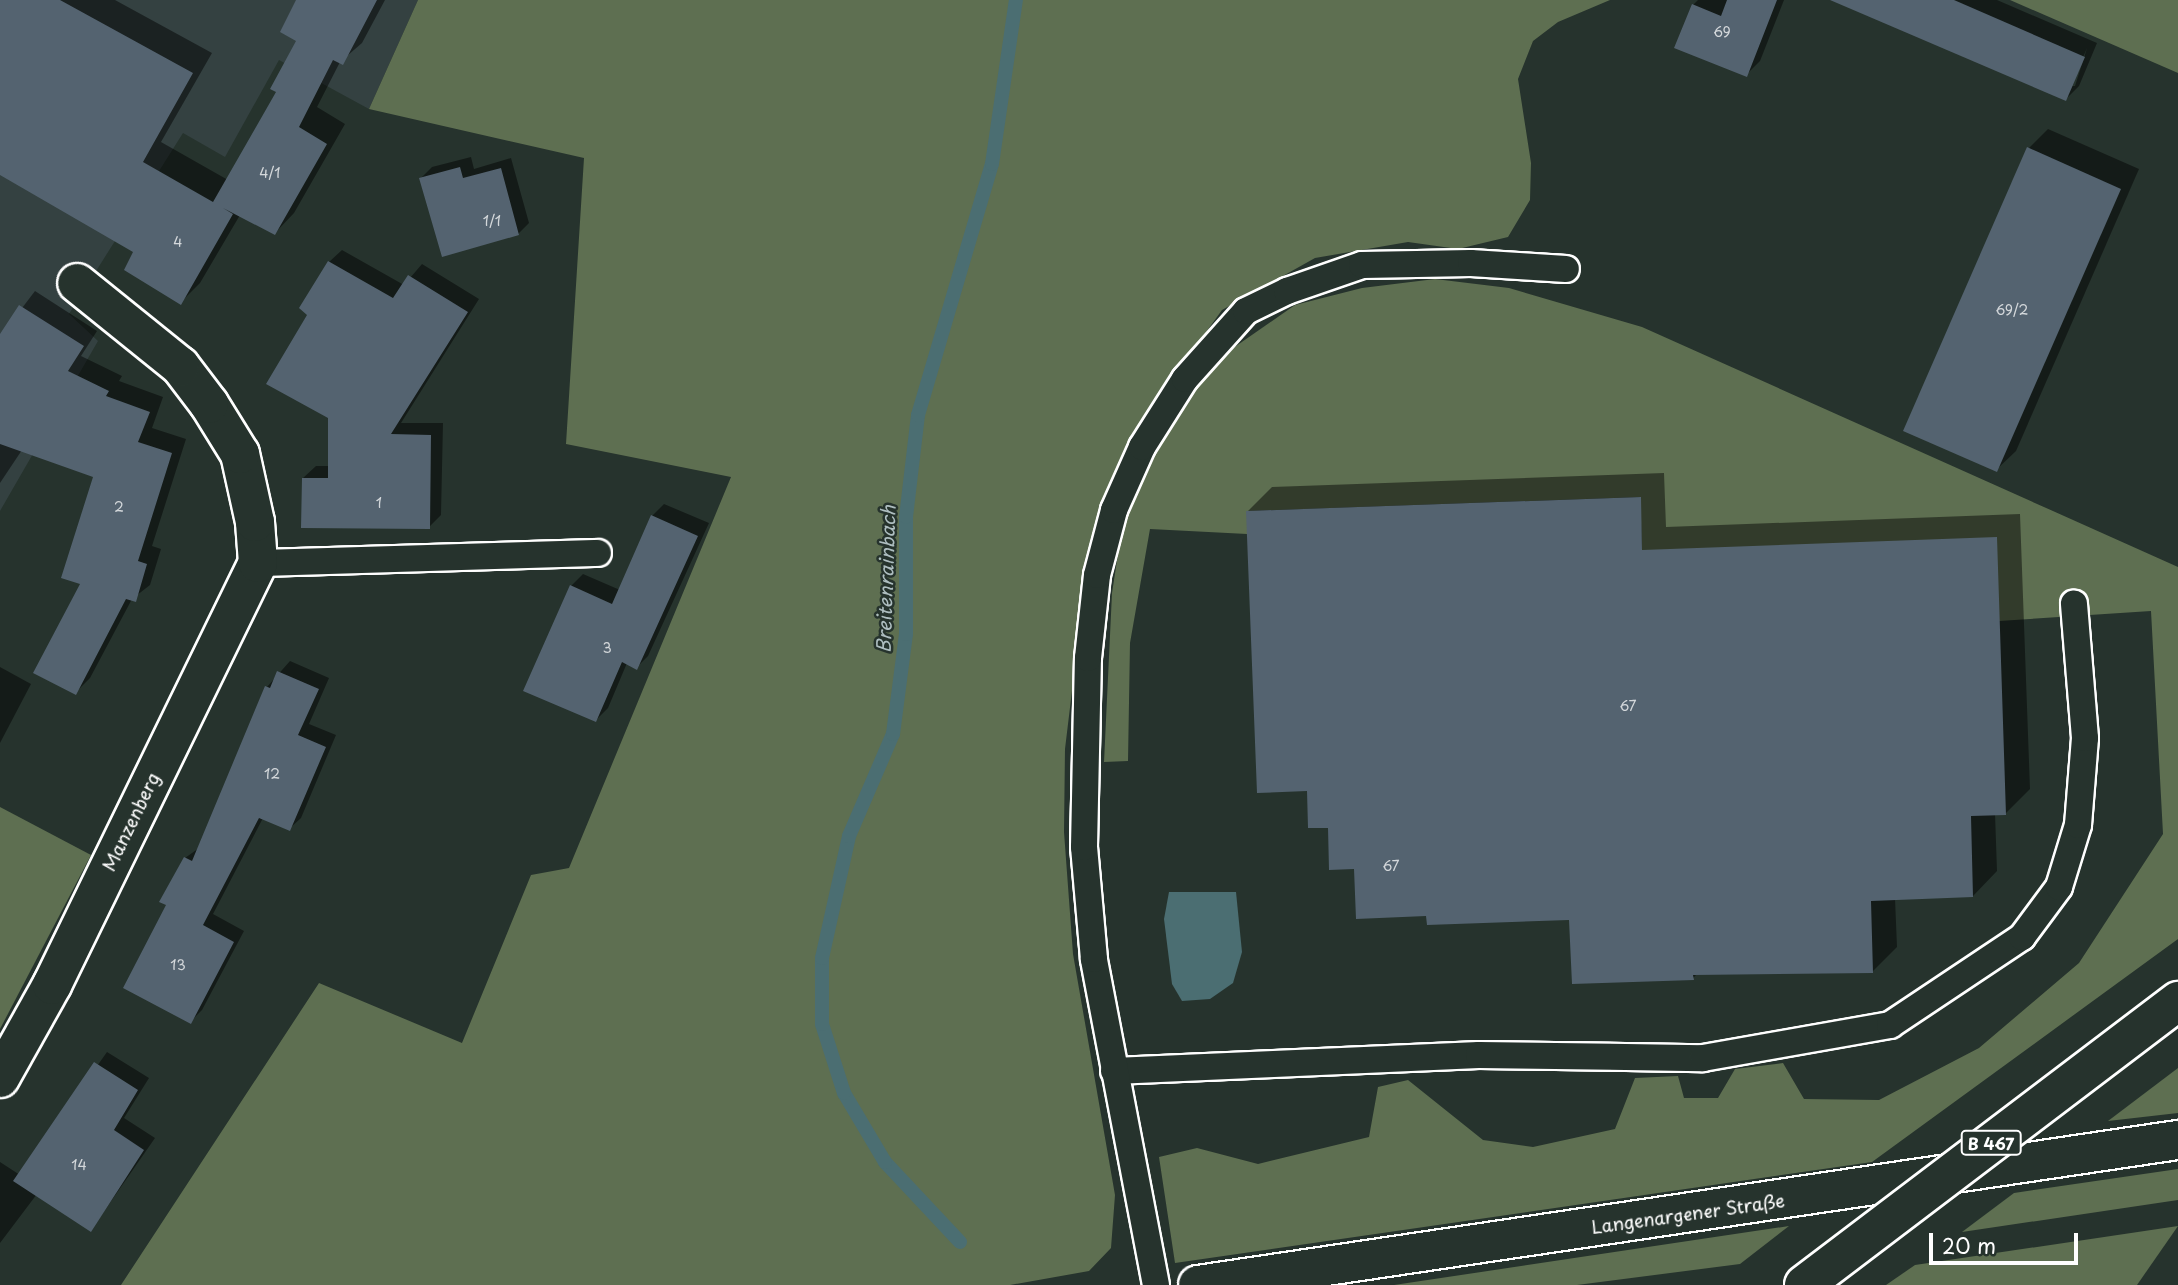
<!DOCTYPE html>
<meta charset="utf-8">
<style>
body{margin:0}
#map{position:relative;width:2178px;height:1285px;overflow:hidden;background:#26332d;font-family:"Playpen Sans",sans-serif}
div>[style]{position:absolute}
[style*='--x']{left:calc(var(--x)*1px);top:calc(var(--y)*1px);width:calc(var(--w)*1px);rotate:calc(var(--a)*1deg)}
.built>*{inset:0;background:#344141}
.green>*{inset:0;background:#5e6f51}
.water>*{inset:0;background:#4b6e72}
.shadow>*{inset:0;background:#0007}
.stream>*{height:14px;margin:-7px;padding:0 7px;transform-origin:7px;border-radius:7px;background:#4b6e72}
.building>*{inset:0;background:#546370}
.roads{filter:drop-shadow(2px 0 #fff) drop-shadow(-2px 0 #fff) drop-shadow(0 2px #fff) drop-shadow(0 -2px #fff)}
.service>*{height:26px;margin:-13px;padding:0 13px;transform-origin:13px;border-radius:13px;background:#26332d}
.minor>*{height:38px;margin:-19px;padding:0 19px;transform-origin:19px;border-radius:19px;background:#26332d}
.bridges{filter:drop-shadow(2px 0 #fff) drop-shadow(-2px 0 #fff) drop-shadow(0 2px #fff) drop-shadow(0 -2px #fff)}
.primary-bridge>*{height:38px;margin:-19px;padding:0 19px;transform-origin:19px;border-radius:19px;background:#26332d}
span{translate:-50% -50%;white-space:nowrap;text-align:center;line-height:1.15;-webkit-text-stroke:5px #26332d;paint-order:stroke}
.number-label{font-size:14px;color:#d4d8db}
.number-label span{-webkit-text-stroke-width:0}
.shield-label span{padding:2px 5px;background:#26332d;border:2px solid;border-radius:5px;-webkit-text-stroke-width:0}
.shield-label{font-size:16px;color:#fff;font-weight:700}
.street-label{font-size:18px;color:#fff}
.water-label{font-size:19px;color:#aebec0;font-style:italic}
.scale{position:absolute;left:1929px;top:1233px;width:149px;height:32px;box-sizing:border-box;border:4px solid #fff;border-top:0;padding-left:9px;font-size:21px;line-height:24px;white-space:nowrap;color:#fff;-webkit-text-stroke:5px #26332d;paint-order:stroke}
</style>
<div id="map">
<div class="built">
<div style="clip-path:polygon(0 0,418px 0,369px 109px,279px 60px,225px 157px,183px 133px,69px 314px,98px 341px,0 511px)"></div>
</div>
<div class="green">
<div style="clip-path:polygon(418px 0,1610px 0,1558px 22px,1533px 41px,1518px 79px,1531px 163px,1530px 200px,1508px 237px,1458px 249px,1408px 242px,1315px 258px,1222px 310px,1139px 425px,1109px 489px,1088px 558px,1065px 749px,1064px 832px,1073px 954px,1115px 1195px,1111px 1248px,1089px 1271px,1010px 1285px,121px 1285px,319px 983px,462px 1043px,531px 875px,569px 868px,731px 477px,566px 444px,584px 158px,369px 109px)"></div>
<div style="clip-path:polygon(2010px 0,2178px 0,2178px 73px)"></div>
<div style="clip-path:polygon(1435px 279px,1509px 288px,1642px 327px,2178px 567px,2178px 939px,1872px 1162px,1175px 1263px,1159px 1157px,1197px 1148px,1258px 1164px,1369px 1137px,1378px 1087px,1408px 1080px,1483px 1140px,1533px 1147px,1615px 1129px,1635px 1078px,1678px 1076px,1684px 1098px,1718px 1098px,1735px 1069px,1783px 1063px,1804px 1099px,1879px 1100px,1979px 1048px,2079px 963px,2163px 834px,2151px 611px,1999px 621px,1642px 550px,1640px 497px,1247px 511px,1247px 534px,1150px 529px,1130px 643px,1128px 761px,1104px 762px,1112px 593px,1122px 528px,1147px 463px,1186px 396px,1226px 353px,1295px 305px,1362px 288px)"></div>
<div style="clip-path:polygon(0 807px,91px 855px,0 1029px)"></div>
<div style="clip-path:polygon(2178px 1068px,2178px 1113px,2108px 1121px)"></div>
<div style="clip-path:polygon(2178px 1169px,2178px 1200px,1962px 1232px,2014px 1193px)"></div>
<div style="clip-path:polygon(1789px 1226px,1740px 1264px,1577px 1285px,1394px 1285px)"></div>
<div style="clip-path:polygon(2178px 1226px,2137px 1285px,1886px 1285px,1915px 1265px)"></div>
</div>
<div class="water">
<div style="clip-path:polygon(1169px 892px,1236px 892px,1242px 952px,1233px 983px,1210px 999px,1182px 1001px,1172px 984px,1164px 919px)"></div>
</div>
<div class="shadow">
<div style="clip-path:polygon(0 0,115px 0,212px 53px,161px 142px,228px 180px,278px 91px,298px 40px,298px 0,385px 0,362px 43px,340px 62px,317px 107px,345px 124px,294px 213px,275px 233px,240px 215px,200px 283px,181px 302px,136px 252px,0 173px)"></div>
<div style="clip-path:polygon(1698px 0,1784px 0,1760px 61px,1746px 75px,1693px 5px)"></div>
<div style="clip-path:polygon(evenodd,1868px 0,1997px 0,2097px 43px,2079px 86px,2066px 99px,1868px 0,2087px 48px,2075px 86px,2071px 86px,2087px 48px)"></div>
<div style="clip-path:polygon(2048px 129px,2139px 169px,2016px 451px,1996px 470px,2029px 148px)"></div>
<div style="clip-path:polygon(471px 157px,474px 169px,511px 158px,529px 223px,518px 234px,421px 178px,432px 167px)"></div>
<div style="clip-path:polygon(342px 250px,404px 285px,422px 264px,479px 299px,401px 423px,443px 423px,441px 515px,429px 527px,303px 478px,316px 466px,330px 466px,330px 417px,309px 315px,329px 262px)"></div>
<div style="clip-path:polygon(35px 291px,97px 331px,81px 356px,122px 376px,119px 381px,163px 397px,152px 428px,186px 439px,152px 546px,161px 549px,150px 585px,132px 599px,90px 678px,75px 693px,95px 476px,22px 450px,0 483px,0 337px)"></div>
<div style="clip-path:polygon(1664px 473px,1666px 527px,2020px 514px,2030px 789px,2006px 813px,1995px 813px,1997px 871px,1973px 896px,1895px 898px,1897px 947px,1873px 971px,1698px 973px,1693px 978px,1571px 918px,1428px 914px,1356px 867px,1309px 790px,1248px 511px,1272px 487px)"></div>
<div style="clip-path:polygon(664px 504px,709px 523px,648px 656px,636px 668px,627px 663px,608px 708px,596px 720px,571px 586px,583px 574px,620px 590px,652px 516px)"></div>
<div style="clip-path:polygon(290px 661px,329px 678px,309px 724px,336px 735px,301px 818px,289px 829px,263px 818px,213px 914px,244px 931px,202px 1010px,190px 1022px,168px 904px,185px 858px,199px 848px,267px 687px)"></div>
<div style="clip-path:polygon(0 667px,31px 684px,0 743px)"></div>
<div style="clip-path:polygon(107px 1052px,149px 1078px,124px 1118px,155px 1138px,91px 1230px,37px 1194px,0 1243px,0 1162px,20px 1175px)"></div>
</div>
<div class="stream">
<div style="--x:960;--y:1242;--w:110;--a:-133.2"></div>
<div style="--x:885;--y:1162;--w:80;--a:-120.7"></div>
<div style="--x:844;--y:1093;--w:72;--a:-107.7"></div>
<div style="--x:822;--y:1024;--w:66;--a:-90"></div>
<div style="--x:822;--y:958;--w:125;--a:-77.5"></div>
<div style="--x:849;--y:836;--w:111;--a:-66.7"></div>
<div style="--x:893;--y:734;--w:101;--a:-82.6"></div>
<div style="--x:906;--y:634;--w:117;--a:-90"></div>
<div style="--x:906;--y:517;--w:103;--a:-83.3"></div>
<div style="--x:918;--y:415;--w:262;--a:-73.6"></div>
<div style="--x:992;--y:164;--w:166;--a:-81.7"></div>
</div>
<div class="building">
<div style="clip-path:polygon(0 0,60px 0,193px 73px,143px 162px,213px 202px,276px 92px,270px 89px,296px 41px,280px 32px,296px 0,377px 0,343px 65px,333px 60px,299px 127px,327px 144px,275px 235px,223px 208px,233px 214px,181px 305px,124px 270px,133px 252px,0 175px)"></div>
<div style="clip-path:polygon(1727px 0,1777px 0,1747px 77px,1674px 48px,1692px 4px,1721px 16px)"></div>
<div style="clip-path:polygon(1830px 0,1954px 0,2085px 57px,2066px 101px)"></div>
<div style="clip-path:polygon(2027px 147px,2121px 189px,1997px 472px,1903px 431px)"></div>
<div style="clip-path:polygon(460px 167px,463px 178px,501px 168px,519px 235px,442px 257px,419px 178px)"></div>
<div style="clip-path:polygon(328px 261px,393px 298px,408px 275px,468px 312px,391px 434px,431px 435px,430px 529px,301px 528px,302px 478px,328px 478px,328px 418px,266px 384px,307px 315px,299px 308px)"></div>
<div style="clip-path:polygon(19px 305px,84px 346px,68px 371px,109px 391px,106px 396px,150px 412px,138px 442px,172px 453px,138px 561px,147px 564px,136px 602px,126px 599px,76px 695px,33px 673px,80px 584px,61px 578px,93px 477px,0 444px,0 334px)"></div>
<div style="clip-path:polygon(1641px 497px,1642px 550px,1997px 537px,2006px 815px,1971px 816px,1973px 897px,1871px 901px,1873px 973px,1693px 975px,1694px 980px,1572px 984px,1569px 920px,1427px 925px,1426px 916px,1356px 919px,1354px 869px,1329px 870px,1328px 828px,1308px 828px,1307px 791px,1257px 793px,1246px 511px)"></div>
<div style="clip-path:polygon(651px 515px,698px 536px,637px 670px,622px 662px,596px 722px,523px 691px,570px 585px,612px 604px)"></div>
<div style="clip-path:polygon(277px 671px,319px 689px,298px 735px,326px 747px,290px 831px,259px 818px,203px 925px,234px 942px,191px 1024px,123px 988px,166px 905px,159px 902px,184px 857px,192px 861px,265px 686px,270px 688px)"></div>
<div style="clip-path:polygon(94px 1062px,138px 1090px,114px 1130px,144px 1150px,91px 1232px,13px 1181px)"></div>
</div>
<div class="roads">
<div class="service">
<div style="--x:258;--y:563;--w:340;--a:-1.7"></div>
<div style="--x:1114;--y:1071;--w:365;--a:-2.5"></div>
<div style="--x:1479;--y:1055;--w:224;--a:0.8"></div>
<div style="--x:1703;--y:1058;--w:190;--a:-10"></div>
<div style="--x:1890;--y:1025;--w:159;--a:-33.7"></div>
<div style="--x:2022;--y:937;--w:62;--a:-53.5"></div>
<div style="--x:2059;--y:887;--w:65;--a:-73"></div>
<div style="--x:2078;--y:825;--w:87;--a:-85.4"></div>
<div style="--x:2085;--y:738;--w:135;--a:-94.7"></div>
<div style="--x:1156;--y:1285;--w:332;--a:-100.8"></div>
<div style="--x:1094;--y:959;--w:112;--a:-95.1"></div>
<div style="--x:1084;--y:847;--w:189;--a:-88.8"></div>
<div style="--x:1088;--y:658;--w:83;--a:-83.8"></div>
<div style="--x:1097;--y:575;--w:67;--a:-75.3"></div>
<div style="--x:1114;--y:510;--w:69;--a:-66"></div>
<div style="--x:1142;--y:447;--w:80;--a:-57.7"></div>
<div style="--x:1185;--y:379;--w:91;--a:-48.1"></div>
<div style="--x:1246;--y:311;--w:46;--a:-26"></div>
<div style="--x:1287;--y:291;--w:79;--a:-19.1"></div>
<div style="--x:1362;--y:265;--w:109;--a:-1.1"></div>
<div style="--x:1471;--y:263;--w:95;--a:3.6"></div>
</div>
<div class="minor">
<div style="--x:0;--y:1078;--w:107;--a:-60.8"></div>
<div style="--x:52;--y:985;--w:470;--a:-64"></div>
<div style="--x:258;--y:563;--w:41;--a:-94.2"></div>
<div style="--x:255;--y:522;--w:70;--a:-102.4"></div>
<div style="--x:240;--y:454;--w:59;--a:-121.8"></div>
<div style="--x:209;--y:404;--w:48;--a:-127.3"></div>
<div style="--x:180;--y:366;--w:132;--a:-141.1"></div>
<div style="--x:1198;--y:1285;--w:991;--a:-8.42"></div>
</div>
</div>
<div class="bridges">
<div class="primary-bridge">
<div style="--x:1804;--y:1285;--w:470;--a:-37.2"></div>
</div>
</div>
<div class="number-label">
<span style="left:1722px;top:32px">69</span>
<span style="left:270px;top:173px">4/1</span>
<span style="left:492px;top:221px">1/1</span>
<span style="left:178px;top:242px">4</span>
<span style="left:2012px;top:310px">69/2</span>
<span style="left:379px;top:503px">1</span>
<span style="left:119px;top:507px">2</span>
<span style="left:607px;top:648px">3</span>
<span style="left:1628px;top:706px">67</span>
<span style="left:272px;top:774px">12</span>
<span style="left:1391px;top:866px">67</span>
<span style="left:178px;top:965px">13</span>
<span style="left:79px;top:1165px">14</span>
</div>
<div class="shield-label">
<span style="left:1991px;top:1143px">B 467</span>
</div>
<div class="street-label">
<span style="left:131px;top:822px;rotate:-64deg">Manzenberg</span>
<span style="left:1688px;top:1214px;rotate:-8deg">Langenargener Straße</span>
</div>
<div class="water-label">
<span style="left:886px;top:579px;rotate:-88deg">Breitenrainbach</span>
</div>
<div class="scale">20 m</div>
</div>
